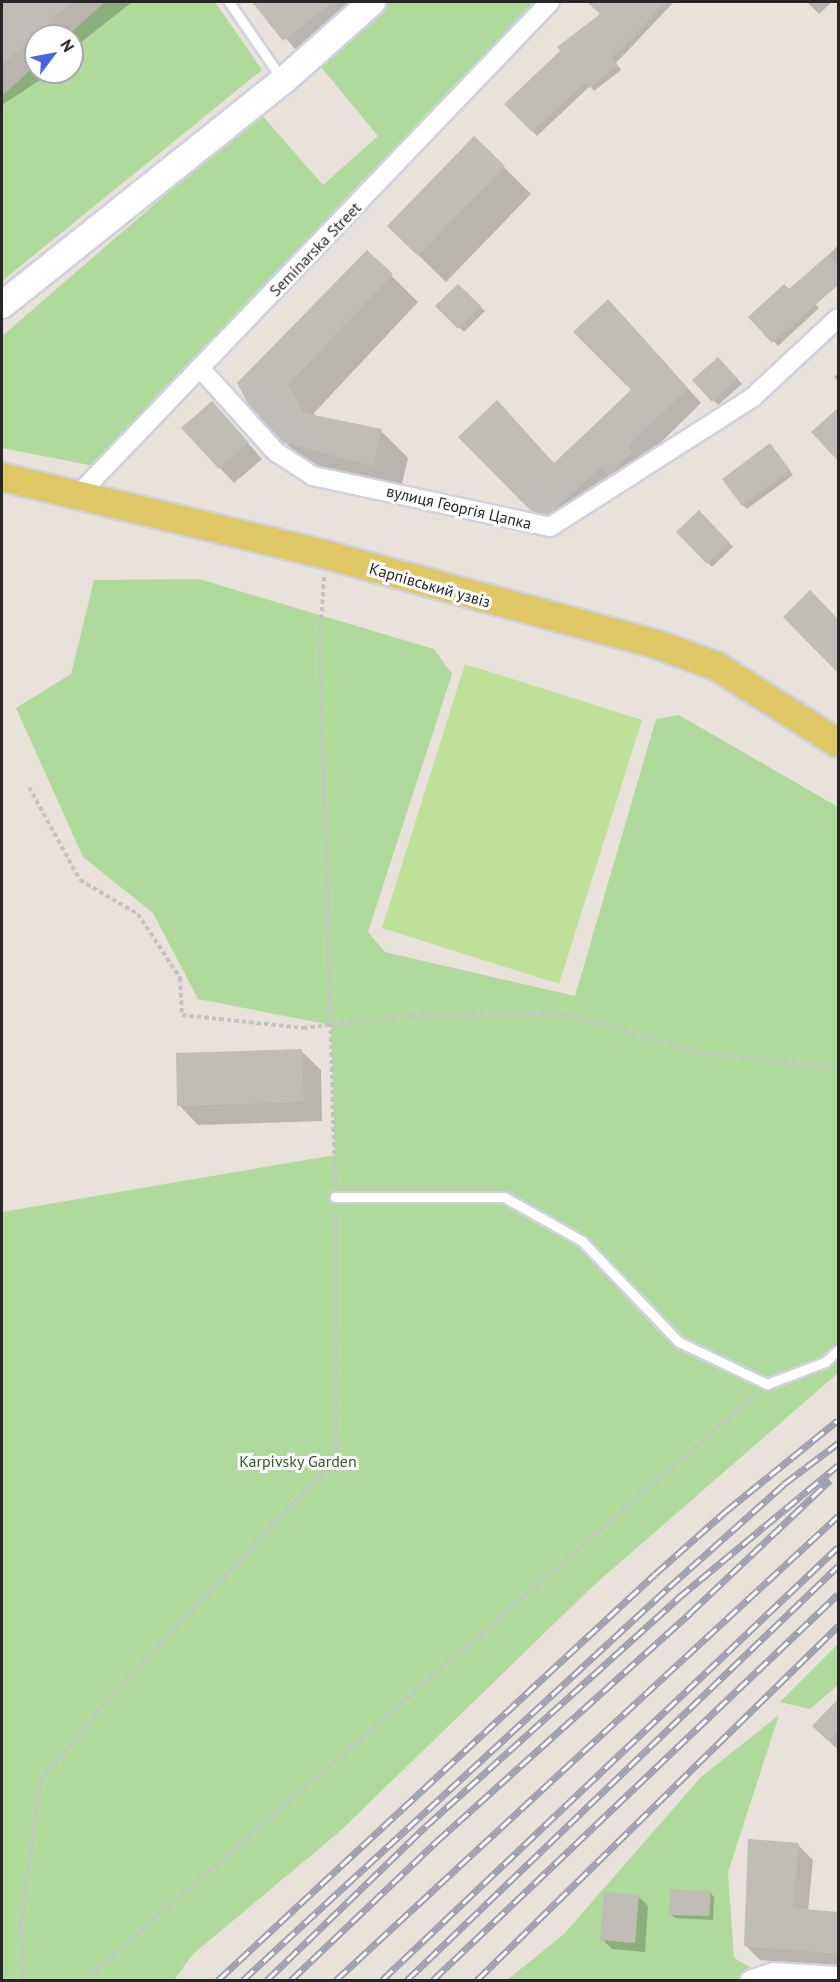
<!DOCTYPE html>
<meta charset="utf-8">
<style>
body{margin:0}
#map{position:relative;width:840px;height:1982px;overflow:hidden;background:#e8e2da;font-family:"PT Sans",sans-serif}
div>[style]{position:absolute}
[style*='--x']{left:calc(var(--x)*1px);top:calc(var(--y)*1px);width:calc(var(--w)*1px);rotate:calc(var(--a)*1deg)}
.green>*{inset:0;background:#afda9b}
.pitch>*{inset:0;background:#bfe098}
.shadow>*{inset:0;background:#0003}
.building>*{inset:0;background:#c0bcb6}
.path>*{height:4px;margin-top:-2px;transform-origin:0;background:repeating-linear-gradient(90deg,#c3c3c3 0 4.5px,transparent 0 7.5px)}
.roads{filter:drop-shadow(2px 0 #cfd2de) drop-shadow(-2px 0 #cfd2de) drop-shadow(0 2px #cfd2de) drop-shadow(0 -2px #cfd2de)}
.lane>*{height:9px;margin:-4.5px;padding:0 4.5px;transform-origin:4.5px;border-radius:4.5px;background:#fff}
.street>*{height:18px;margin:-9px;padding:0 9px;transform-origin:9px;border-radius:9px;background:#fff}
.secondary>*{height:26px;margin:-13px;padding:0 13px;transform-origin:13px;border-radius:13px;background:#fff}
.primary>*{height:28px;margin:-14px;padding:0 14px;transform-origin:14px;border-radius:14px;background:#e0c766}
.rail>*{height:7px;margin-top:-3.5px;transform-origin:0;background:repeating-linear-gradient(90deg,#fff 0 14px,#9d9faf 0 28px);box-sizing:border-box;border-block:2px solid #9d9faf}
span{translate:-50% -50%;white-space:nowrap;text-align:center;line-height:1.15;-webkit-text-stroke:6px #fff;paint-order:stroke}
.street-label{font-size:16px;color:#272727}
.park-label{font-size:16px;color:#2a5b20}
.frame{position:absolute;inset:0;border:3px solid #272727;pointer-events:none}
.north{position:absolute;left:24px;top:24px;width:60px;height:60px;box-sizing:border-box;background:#fff;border:2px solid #a9a9a9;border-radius:50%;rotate:58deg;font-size:16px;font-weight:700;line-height:24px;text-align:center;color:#272727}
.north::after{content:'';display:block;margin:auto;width:21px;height:27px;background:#4962e6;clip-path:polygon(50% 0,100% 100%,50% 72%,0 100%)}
</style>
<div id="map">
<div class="green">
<div style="clip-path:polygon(105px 2px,215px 2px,262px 70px,2px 281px,2px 96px,36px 65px,36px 72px,72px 72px,72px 36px,67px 36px)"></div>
<div style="clip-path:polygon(387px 2px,539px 2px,94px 466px,2px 448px,2px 336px,260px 113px,323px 185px,378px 136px,321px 67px)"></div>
<div style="clip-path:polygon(199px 579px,434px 649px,452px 674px,368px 932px,385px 952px,575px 996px,656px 719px,679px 715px,838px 807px,838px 1373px,593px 1586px,338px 1833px,193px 1954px,174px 1980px,2px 1980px,2px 1212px,335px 1155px,331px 1025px,198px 999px,153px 913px,83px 857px,16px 708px,71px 674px,94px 580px)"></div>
<div style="clip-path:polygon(838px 1644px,838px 1685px,810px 1709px,780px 1702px)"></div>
<div style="clip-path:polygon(779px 1715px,728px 1872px,734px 1958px,773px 1980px,507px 1980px,564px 1934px,701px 1777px)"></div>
</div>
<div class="pitch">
<div style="clip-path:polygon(465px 664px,642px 720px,559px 984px,382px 928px)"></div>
</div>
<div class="shadow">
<div style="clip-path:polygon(2px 2px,132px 2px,75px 47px,79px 51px,72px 56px,72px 36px,36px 36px,36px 72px,52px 72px,2px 105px)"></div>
<div style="clip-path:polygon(254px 2px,363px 2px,311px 67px)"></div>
<div style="clip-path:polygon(602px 2px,674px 2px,616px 63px,621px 70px,594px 91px,590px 86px,537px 136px,506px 104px,602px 14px,596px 7px)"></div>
<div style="clip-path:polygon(807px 2px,832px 2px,819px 14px)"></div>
<div style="clip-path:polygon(474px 138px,531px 194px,446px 282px,416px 253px)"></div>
<div style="clip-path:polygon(838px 245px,838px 284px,820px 264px)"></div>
<div style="clip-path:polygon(367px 252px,418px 302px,314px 413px,316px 417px,381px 431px,408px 458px,400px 492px,311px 469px,284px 441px,239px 383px)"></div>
<div style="clip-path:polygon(458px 286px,485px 311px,464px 332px,437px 306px)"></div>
<div style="clip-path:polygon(802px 288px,819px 308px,778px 346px,751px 317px)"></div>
<div style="clip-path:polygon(623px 316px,701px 403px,642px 461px,548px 526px,460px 437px,554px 465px,634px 390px)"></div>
<div style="clip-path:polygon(718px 359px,742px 384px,718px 405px,694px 380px)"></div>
<div style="clip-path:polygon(838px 373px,838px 382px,834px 377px)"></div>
<div style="clip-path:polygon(833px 415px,838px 421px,838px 459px,813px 432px)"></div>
<div style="clip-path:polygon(226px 418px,262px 459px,234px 483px,183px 428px)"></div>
<div style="clip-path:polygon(774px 449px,793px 475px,747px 509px,743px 505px)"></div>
<div style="clip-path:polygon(699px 512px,733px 547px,712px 567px,678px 532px)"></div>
<div style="clip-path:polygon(814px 597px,838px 621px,838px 671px,785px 617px)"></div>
<div style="clip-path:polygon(301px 1051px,321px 1070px,322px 1121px,198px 1125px,179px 1105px)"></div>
<div style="clip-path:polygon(838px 1701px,838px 1750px,814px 1726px)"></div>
<div style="clip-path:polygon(798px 1845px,813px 1860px,808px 1911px,838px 1914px,838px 1967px,760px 1960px,745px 1945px)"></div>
<div style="clip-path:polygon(710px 1892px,714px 1897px,713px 1920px,675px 1918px,670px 1914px)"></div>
<div style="clip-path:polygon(638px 1896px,648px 1906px,645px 1952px,612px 1949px,602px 1939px)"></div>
</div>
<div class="building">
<div style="clip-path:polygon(2px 2px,72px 2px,50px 19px,53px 23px,2px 64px)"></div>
<div style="clip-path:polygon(252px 2px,333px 2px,283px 41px)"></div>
<div style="clip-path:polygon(587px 2px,666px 2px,612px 58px,618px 65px,589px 88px,585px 83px,532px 132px,504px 104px,560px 51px,557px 47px,600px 14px)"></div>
<div style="clip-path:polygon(474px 136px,505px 166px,418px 256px,387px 226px)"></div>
<div style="clip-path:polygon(367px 250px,393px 274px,288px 385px,304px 413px,382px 429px,373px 466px,282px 442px,249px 406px,237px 383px)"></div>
<div style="clip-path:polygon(828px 255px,838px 266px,838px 285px,772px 343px,748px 317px,784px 284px,789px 289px)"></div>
<div style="clip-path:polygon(458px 284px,481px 306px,458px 329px,435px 306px)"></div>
<div style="clip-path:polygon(608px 299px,688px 388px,628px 446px,633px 452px,609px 475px,601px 467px,548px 515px,531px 511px,458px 437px,497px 400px,554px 463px,631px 390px,573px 332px)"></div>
<div style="clip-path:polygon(718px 357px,738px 379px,712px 402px,692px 380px)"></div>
<div style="clip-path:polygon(212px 401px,249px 443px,219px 469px,181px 428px)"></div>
<div style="clip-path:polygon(838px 408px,838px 461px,811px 432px)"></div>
<div style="clip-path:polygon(770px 443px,790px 470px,742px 506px,722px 479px)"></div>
<div style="clip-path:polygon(699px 510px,729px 542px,707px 564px,676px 532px)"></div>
<div style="clip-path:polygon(810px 590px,838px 619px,838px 673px,783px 617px)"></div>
<div style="clip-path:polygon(302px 1049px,304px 1102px,177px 1106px,176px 1053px)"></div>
<div style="clip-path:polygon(838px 1699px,838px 1731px,828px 1741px,812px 1726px)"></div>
<div style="clip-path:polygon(748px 1839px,799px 1843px,793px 1908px,838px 1912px,838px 1954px,744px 1946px)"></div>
<div style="clip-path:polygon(670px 1889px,711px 1891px,709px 1916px,669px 1915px)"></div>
<div style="clip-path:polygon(604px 1892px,639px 1895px,635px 1943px,600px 1940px)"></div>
</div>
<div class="path">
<div style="--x:324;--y:577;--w:63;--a:93.6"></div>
<div style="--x:320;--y:640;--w:544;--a:88.42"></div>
<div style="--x:29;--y:787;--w:106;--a:61.3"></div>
<div style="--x:80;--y:880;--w:67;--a:30.4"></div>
<div style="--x:138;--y:914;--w:77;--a:56.7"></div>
<div style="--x:180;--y:978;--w:37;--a:87"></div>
<div style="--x:182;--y:1015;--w:122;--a:6.1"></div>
<div style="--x:303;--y:1028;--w:110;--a:-6.8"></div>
<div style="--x:412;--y:1015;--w:155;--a:-0.4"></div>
<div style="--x:567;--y:1014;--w:141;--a:16.1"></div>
<div style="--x:702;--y:1053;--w:137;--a:6.3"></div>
<div style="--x:23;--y:1980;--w:58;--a:-92"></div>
<div style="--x:21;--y:1922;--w:141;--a:-82.3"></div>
<div style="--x:40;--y:1782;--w:102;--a:-50.6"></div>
<div style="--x:105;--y:1703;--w:337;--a:-46.7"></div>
<div style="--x:336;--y:1458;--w:248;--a:-90.2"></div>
<div style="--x:84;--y:1980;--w:893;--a:-41.1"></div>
</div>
<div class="roads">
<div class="lane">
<div style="--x:229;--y:2;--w:93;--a:55.5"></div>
<div style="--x:335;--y:1197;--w:169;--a:0"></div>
<div style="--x:504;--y:1197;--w:90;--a:29.4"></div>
<div style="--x:582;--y:1241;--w:140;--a:46.2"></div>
<div style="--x:679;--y:1342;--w:98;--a:25.5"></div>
<div style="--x:767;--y:1384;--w:62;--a:-20.8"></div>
<div style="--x:825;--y:1362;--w:18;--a:-43"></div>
</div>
<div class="street">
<div style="--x:200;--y:368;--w:113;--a:47.9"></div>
<div style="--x:276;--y:452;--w:44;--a:33"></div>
<div style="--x:313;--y:476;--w:242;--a:12.1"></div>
<div style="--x:550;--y:527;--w:241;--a:-32.6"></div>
<div style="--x:753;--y:397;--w:116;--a:-42.9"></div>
<div style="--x:79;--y:494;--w:681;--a:-46.25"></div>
<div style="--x:750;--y:1980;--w:24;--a:-19"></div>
<div style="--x:773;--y:1972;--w:65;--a:3.5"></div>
</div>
<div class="secondary">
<div style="--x:2;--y:305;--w:359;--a:-38.6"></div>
<div style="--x:283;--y:81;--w:119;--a:-41.6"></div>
</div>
<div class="primary">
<div style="--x:2;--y:477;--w:333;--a:13.5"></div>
<div style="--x:326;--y:555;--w:342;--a:15.1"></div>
<div style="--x:656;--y:644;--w:64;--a:20.1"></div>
<div style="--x:716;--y:666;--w:144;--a:32.3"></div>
</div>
</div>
<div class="rail">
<div style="--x:218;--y:1980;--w:596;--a:-42.89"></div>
<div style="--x:655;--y:1574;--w:95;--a:-41.6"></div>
<div style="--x:726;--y:1511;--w:144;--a:-39.1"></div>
<div style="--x:243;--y:1980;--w:580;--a:-42.69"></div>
<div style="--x:669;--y:1587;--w:154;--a:-41.8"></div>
<div style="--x:784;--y:1484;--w:68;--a:-37.2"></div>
<div style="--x:267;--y:1980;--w:221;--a:-44.1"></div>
<div style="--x:426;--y:1826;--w:340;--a:-42.1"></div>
<div style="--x:678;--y:1598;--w:208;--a:-39.7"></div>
<div style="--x:291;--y:1980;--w:202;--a:-43.6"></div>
<div style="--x:437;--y:1841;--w:341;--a:-42"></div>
<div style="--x:690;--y:1613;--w:193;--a:-43.5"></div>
<div style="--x:336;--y:1980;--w:684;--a:-42.75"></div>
<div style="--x:382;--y:1980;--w:629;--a:-43.52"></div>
<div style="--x:407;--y:1980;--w:598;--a:-43.85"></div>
<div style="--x:433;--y:1980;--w:559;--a:-43.62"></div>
<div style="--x:477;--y:1980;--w:506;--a:-44.44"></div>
</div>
<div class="street-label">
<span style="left:315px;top:249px;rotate:-46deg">Seminarska Street</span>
<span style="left:459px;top:507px;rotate:13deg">вулиця Георгія Цапка</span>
<span style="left:430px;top:585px;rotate:16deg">Карпівський узвіз</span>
</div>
<div class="park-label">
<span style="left:298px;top:1461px">Karpivsky Garden</span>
</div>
<div class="frame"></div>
<div class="north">N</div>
</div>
